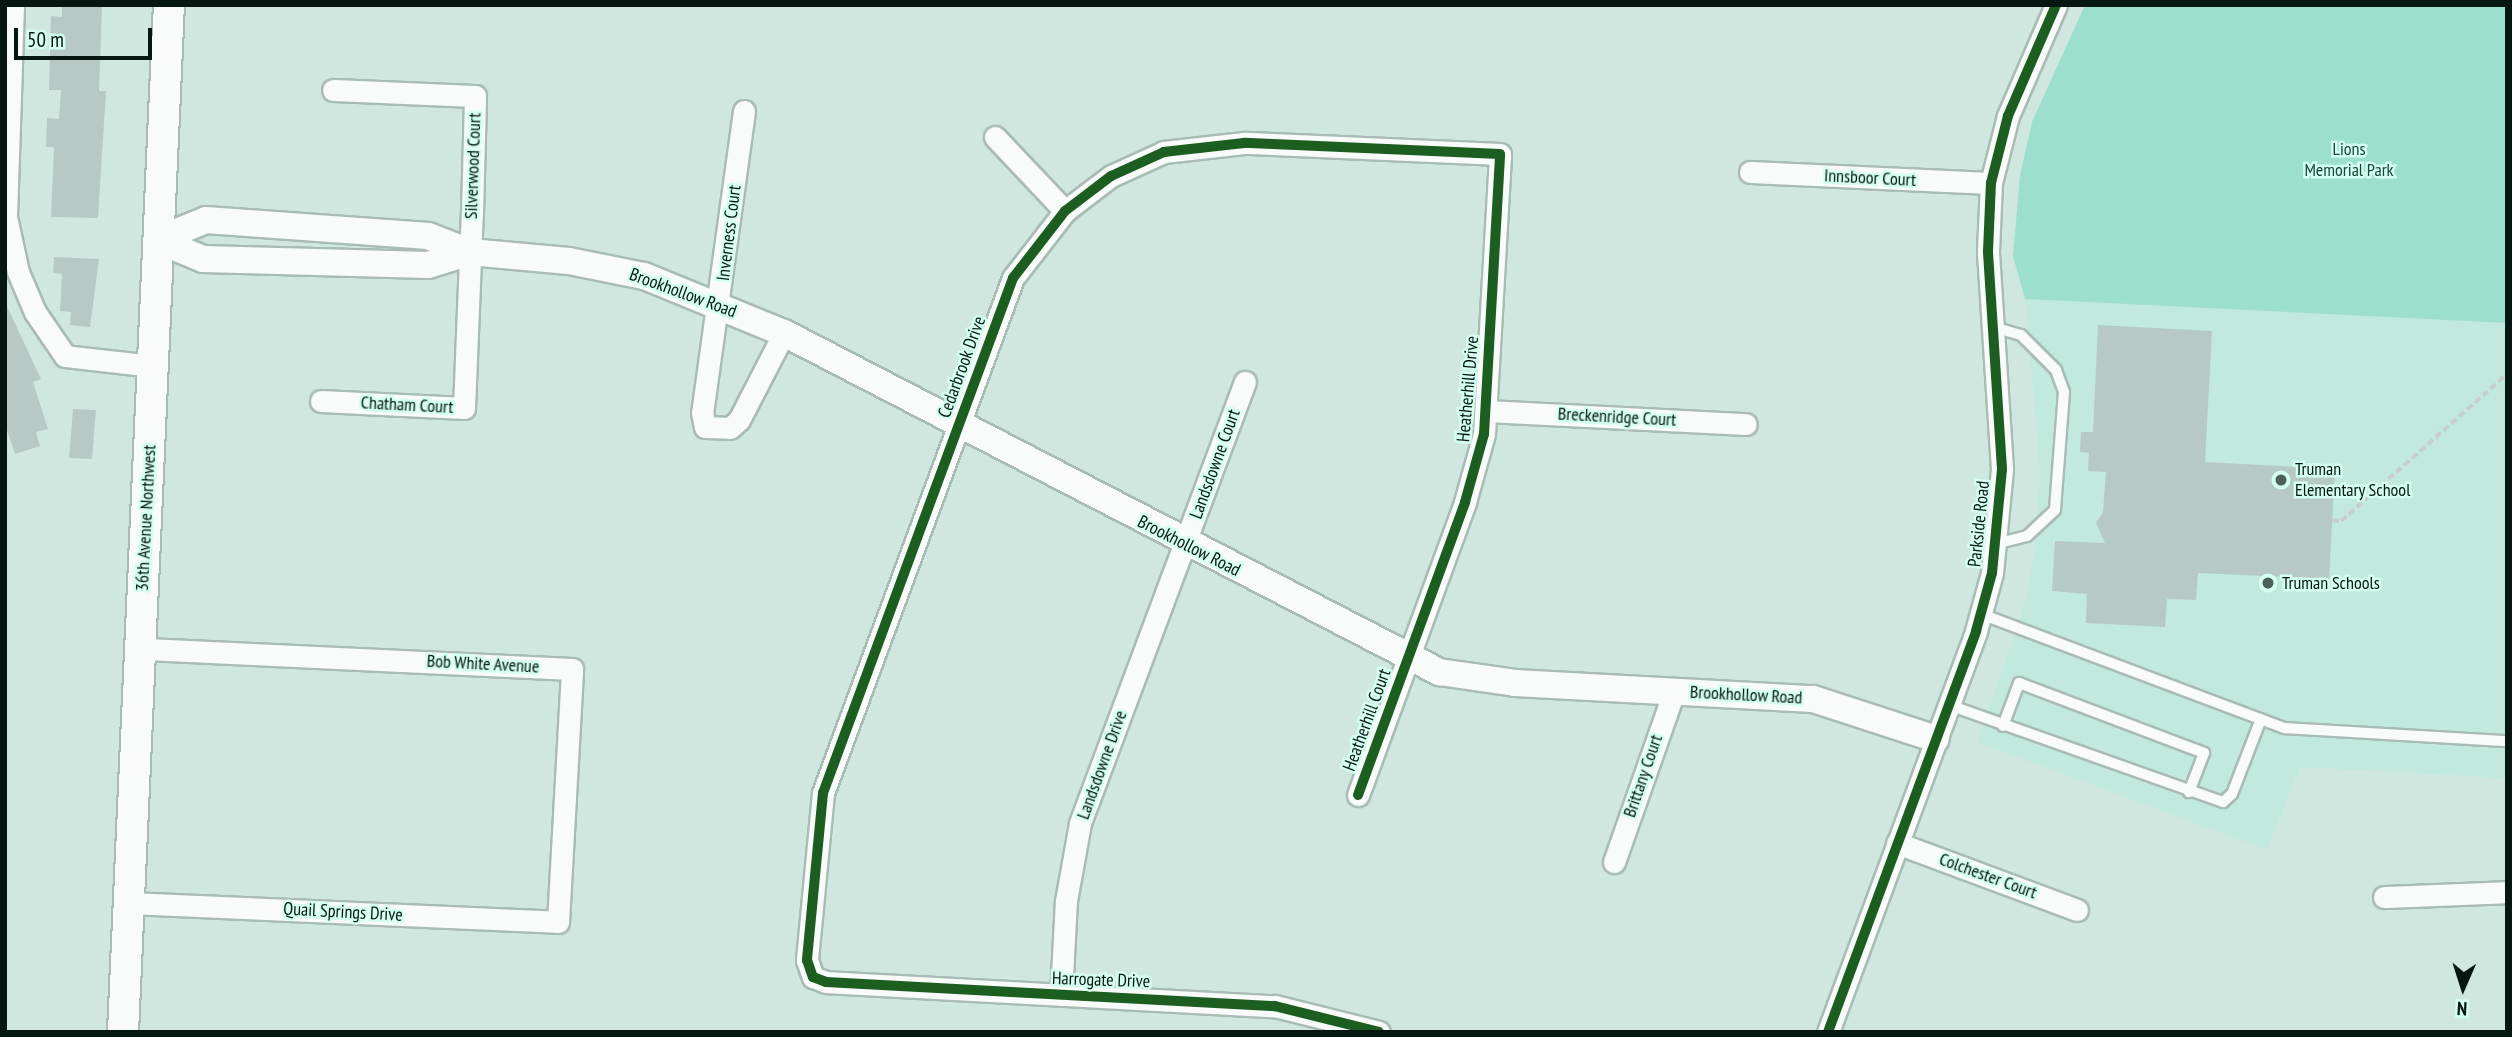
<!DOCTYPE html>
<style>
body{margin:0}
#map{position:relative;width:2512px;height:1037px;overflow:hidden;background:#d0e7e0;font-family:"PT Sans Narrow",sans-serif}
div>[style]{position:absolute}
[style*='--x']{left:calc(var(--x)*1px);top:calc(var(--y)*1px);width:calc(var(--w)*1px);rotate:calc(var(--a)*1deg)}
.built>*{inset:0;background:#c2e9dd}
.green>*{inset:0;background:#9bdfcc}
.building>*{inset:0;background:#b7c9c4}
.path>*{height:3.5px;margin-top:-1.75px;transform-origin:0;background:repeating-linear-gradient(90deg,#c7cecc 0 7px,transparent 0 10.5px)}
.roads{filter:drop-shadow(2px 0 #a8bbb5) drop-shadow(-2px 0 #a8bbb5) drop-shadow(0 2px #a8bbb5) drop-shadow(0 -2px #a8bbb5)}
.service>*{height:10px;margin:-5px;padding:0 5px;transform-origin:5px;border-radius:5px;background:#f8fbfa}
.minor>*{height:21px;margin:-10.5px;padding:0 10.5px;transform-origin:10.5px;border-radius:10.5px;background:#f8fbfa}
.tertiary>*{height:26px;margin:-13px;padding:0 13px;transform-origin:13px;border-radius:13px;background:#f8fbfa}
.secondary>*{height:30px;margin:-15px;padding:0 15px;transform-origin:15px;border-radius:15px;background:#f8fbfa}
.cycleway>*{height:10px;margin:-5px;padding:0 5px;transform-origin:5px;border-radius:5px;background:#1b5e20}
.dots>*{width:19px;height:19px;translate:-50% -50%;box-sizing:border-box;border:4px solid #d3fef0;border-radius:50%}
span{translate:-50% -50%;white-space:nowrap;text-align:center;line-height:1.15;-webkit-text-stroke:5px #d3fef0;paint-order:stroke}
.park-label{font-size:18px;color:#17463b}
.street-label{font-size:18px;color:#061611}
.poi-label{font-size:18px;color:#061611}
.left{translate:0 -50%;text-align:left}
.frame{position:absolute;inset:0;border:7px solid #061611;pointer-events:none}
.north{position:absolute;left:2428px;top:953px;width:70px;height:70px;-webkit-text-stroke:5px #d3fef0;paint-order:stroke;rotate:183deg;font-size:19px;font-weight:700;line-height:28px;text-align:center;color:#061611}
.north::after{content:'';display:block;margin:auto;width:24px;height:32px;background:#061611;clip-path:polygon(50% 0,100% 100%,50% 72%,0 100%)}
.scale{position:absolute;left:14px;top:28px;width:138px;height:32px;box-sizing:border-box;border:4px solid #061611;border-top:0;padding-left:9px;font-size:21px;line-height:24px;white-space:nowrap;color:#061611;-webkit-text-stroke:5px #d3fef0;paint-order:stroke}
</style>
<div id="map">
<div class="built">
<div style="clip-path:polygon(2025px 299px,2507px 323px,2507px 778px,2300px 767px,2267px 850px,1977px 742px,2022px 614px,2035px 553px,2040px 471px)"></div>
</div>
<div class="green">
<div style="clip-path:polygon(2085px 5px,2507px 5px,2507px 323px,2025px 299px,2013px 256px,2020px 175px,2032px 122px)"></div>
</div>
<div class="building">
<div style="clip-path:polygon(62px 5px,102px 5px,99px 91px,106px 91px,98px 218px,51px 217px,54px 147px,46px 147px,47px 118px,59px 119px,61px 90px,49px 90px,51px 16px,62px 17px)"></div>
<div style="clip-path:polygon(54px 257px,99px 259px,90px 327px,70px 325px,71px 312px,60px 311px,62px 274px,53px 273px)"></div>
<div style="clip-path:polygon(5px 302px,41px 379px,33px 382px,48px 429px,36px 432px,40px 446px,15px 454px,5px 424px)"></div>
<div style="clip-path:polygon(2098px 325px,2212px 331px,2205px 462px,2335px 469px,2329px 579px,2198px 573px,2196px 600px,2167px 599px,2165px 627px,2086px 623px,2087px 594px,2052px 591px,2055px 541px,2105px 543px,2096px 523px,2103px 512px,2106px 472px,2088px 471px,2089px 453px,2080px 452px,2081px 432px,2093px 432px)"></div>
<div style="clip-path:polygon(73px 409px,96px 410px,92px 459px,69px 458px)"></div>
</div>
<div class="path">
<div style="--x:2332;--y:520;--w:9;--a:6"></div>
<div style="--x:2341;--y:521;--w:222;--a:-41.5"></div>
</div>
<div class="roads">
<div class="service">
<div style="--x:1993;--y:327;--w:29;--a:16"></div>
<div style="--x:2021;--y:335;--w:49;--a:45"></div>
<div style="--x:2056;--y:370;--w:23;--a:70"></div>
<div style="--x:2064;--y:392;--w:118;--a:94.4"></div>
<div style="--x:2055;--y:510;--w:38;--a:137"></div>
<div style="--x:2027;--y:536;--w:32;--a:166"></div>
<div style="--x:1981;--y:614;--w:325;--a:20.6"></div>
<div style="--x:2285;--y:728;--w:222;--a:3.4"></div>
<div style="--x:1949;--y:705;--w:291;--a:19.5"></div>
<div style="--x:2223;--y:802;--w:12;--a:-42"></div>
<div style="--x:2232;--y:794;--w:80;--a:-68.9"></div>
<div style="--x:2003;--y:726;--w:46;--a:-69.6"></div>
<div style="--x:2019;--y:683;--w:198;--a:20.7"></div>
<div style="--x:2204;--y:753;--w:42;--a:111"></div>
</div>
<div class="minor">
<div style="--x:13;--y:5;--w:212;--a:91.9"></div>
<div style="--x:6;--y:217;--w:56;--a:77.7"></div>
<div style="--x:18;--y:272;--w:43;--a:67"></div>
<div style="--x:35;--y:312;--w:53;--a:55.7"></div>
<div style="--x:65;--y:356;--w:89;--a:6.5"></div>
<div style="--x:744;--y:111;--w:304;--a:97.9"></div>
<div style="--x:702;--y:412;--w:15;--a:79"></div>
<div style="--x:705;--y:427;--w:25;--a:2"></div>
<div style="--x:730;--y:428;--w:12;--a:-42"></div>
<div style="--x:739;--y:420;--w:98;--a:-62.7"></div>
<div style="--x:995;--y:137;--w:102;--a:46.6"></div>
<div style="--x:1750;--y:172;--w:241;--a:2.6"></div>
<div style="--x:321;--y:401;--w:143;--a:2.8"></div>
<div style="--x:464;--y:408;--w:195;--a:-87.7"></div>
<div style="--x:472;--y:213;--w:117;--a:-88.5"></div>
<div style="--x:475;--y:96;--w:142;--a:-177.6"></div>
<div style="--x:1487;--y:411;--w:259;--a:2.9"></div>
<div style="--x:1358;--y:795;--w:312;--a:-69.9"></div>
<div style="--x:1465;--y:502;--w:71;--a:-74.4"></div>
<div style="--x:1484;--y:434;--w:280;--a:-86.7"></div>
<div style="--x:1500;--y:154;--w:256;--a:-177.5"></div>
<div style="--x:1244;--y:143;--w:81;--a:173.6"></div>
<div style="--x:1164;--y:152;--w:58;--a:155.6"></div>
<div style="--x:1111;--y:176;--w:58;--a:142.7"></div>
<div style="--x:1065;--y:211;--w:85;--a:127.8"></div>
<div style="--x:1013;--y:278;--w:549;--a:110.25"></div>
<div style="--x:823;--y:793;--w:168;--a:95.5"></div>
<div style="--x:807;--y:960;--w:18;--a:71"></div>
<div style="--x:813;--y:977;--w:14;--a:21"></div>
<div style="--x:826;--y:982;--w:450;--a:3.1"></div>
<div style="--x:1275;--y:1006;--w:107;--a:14"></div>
<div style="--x:1897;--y:843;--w:192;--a:20.4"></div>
<div style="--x:1614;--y:862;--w:180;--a:-70.6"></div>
<div style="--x:2384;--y:897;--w:123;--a:-2.3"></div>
<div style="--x:129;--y:903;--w:429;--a:2.5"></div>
<div style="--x:558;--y:922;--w:253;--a:-86.8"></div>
<div style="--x:572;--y:669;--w:432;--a:-177.3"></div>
<div style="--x:1061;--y:995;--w:94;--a:-87"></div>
<div style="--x:1066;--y:901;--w:79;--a:-79.8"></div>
<div style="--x:1080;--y:823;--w:471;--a:-69.5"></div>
<div style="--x:1828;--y:1032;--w:427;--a:-69.7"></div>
<div style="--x:1976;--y:631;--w:60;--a:-74.6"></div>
<div style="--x:1992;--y:573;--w:104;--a:-84.5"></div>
<div style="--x:2002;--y:469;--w:218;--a:-93.7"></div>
<div style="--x:1988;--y:251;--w:68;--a:-87.5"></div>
<div style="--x:1991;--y:183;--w:69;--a:-75.8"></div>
<div style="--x:2008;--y:116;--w:121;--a:-66.6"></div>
</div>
<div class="tertiary">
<div style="--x:157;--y:240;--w:53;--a:-22.2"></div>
<div style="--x:206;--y:220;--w:223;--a:4.1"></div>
<div style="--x:428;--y:236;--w:45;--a:20.9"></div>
<div style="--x:470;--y:252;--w:99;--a:5.2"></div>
<div style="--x:569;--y:261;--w:76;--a:11.3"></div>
<div style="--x:644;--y:276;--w:151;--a:22.2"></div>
<div style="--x:784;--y:333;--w:738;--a:27.36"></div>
<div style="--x:1439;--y:672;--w:77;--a:8.2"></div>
<div style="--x:1515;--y:683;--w:298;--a:3.1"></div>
<div style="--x:1813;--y:699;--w:129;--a:18"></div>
<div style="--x:157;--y:240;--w:50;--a:22.4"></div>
<div style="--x:203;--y:259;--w:225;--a:1.5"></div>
<div style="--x:428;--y:265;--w:44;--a:-17.2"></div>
</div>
<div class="secondary">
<div style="--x:123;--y:1032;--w:1028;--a:-87.44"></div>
</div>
</div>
<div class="cycleway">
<div style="--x:1358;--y:795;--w:312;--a:-69.9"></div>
<div style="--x:1465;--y:502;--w:71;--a:-74.4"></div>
<div style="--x:1484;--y:434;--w:280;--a:-86.7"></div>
<div style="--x:1500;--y:154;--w:256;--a:-177.5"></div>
<div style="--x:1244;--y:143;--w:81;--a:173.6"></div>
<div style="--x:1164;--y:152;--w:58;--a:155.6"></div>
<div style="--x:1111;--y:176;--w:58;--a:142.7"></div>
<div style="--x:1065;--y:211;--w:85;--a:127.8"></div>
<div style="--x:1013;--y:278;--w:549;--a:110.25"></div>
<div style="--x:823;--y:793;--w:168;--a:95.5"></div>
<div style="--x:807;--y:960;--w:18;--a:71"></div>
<div style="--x:813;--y:977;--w:14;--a:21"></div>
<div style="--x:826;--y:982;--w:450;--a:3.1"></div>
<div style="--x:1275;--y:1006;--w:107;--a:14"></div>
<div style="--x:1828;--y:1032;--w:427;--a:-69.7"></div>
<div style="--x:1976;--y:631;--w:60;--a:-74.6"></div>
<div style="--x:1992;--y:573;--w:104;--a:-84.5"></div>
<div style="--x:2002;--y:469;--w:218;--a:-93.7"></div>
<div style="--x:1988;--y:251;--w:68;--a:-87.5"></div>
<div style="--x:1991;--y:183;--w:69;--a:-75.8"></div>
<div style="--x:2008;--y:116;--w:121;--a:-66.6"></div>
</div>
<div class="dots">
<div style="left:2281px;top:480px;background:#4d5f59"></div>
<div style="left:2268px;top:583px;background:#4d5f59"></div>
</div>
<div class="park-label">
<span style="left:2349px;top:160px">Lions<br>Memorial Park</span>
</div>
<div class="street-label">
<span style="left:473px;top:166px;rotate:-88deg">Silverwood Court</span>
<span style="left:1870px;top:178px;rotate:3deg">Innsboor Court</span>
<span style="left:729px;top:233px;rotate:-83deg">Inverness Court</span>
<span style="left:683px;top:293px;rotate:20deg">Brookhollow Road</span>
<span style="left:962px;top:367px;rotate:-70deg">Cedarbrook Drive</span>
<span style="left:1468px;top:389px;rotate:-85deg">Heatherhill Drive</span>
<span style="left:407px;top:405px;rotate:3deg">Chatham Court</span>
<span style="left:1617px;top:417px;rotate:3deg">Breckenridge Court</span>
<span style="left:1215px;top:464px;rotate:-70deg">Landsdowne Court</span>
<span style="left:146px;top:518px;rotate:-87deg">36th Avenue Northwest</span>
<span style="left:1979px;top:524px;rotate:-84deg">Parkside Road</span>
<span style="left:1189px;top:546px;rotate:27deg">Brookhollow Road</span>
<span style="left:483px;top:664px;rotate:3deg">Bob White Avenue</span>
<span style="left:1746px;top:695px;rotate:3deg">Brookhollow Road</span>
<span style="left:1367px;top:720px;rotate:-70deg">Heatherhill Court</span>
<span style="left:1102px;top:765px;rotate:-70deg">Landsdowne Drive</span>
<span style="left:1643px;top:776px;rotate:-71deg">Brittany Court</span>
<span style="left:1988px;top:876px;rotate:20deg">Colchester Court</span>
<span style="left:343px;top:912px;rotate:3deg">Quail Springs Drive</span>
<span style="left:1101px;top:980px;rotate:2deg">Harrogate Drive</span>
</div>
<div class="poi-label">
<span class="left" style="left:2295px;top:480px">Truman<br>Elementary School</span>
<span class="left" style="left:2282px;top:583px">Truman Schools</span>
</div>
<div class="frame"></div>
<div class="north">N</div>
<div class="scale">50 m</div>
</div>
